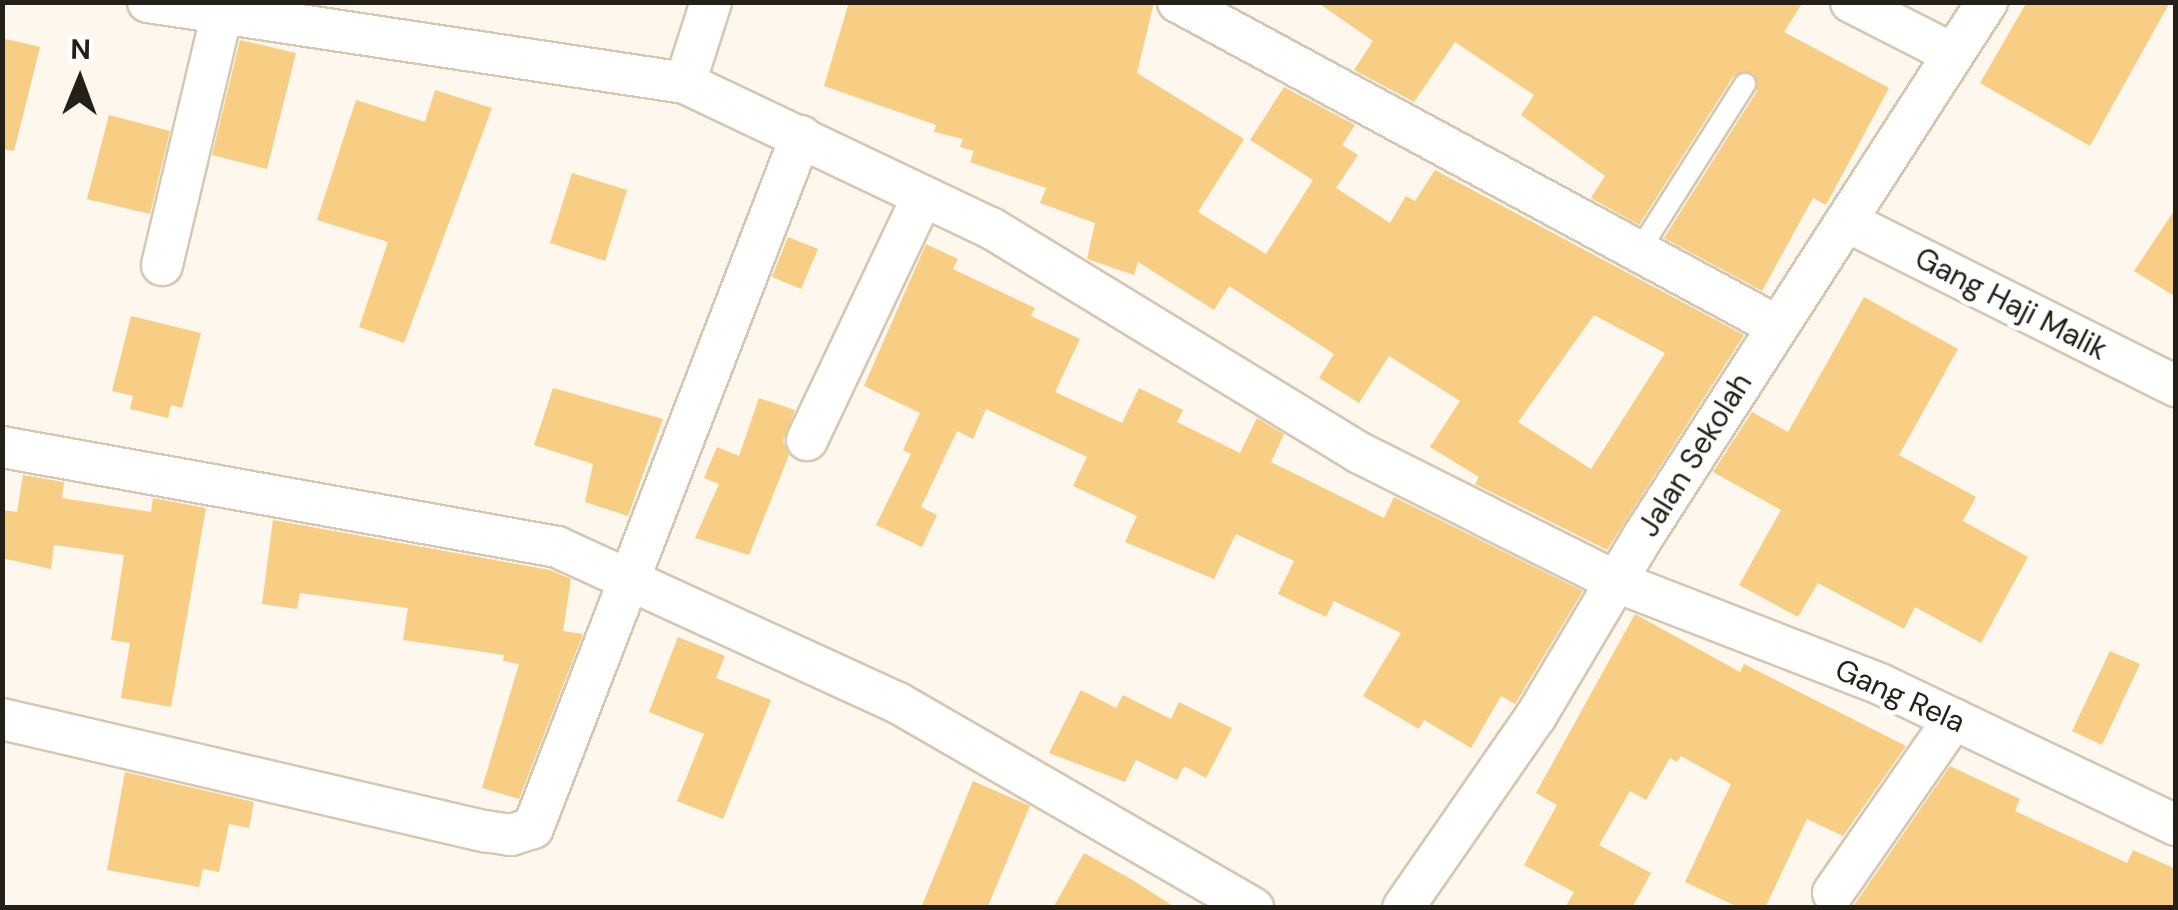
<!DOCTYPE html>
<style>
body{margin:0}
#map{position:relative;width:2178px;height:910px;overflow:hidden;background:#fdf7ee;font-family:"DM Sans",sans-serif}
div>[style]{position:absolute}
[style*='--x']{left:calc(var(--x)*1px);top:calc(var(--y)*1px);width:calc(var(--w)*1px);rotate:calc(var(--a)*1deg)}
.building>*{inset:0;background:#f8cd84}
.roads{filter:drop-shadow(2px 0 #d5c7b1) drop-shadow(-2px 0 #d5c7b1) drop-shadow(0 2px #d5c7b1) drop-shadow(0 -2px #d5c7b1)}
.lane>*{height:20px;margin:-10px;padding:0 10px;transform-origin:10px;border-radius:10px;background:#fff}
.street>*{height:40px;margin:-20px;padding:0 20px;transform-origin:20px;border-radius:20px;background:#fff}
span{translate:-50% -50%;white-space:nowrap;text-align:center;line-height:1.15;-webkit-text-stroke:10px #fff;paint-order:stroke}
.street-label{font-size:30px;color:#241f17}
.frame{position:absolute;inset:0;border:5px solid #241f17;pointer-events:none}
.north{position:absolute;left:30px;top:30px;width:100px;height:100px;-webkit-text-stroke:8px #fff;paint-order:stroke;rotate:1deg;font-size:28px;font-weight:700;line-height:40px;text-align:center;color:#241f17}
.north::after{content:'';display:block;margin:auto;width:35px;height:45px;background:#241f17;clip-path:polygon(50% 0,100% 100%,50% 72%,0 100%)}
</style>
<div id="map">
<div class="building">
<div style="clip-path:polygon(evenodd,849px 2px,1154px 2px,1137px 73px,1244px 139px,1198px 212px,1266px 254px,1313px 180px,1250px 140px,1284px 87px,1355px 125px,1342px 145px,1358px 155px,1336px 188px,1390px 223px,1406px 196px,1415px 201px,1435px 170px,1744px 335px,1607px 550px,1475px 484px,1479px 477px,1430px 447px,1460px 401px,1389px 356px,1359px 403px,1319px 378px,1334px 354px,1229px 286px,1214px 310px,1138px 262px,1134px 275px,1087px 259px,1095px 223px,1040px 203px,1046px 188px,970px 162px,974px 151px,960px 147px,963px 139px,934px 132px,936px 125px,824px 86px,849px 2px,1594px 315px,1665px 353px,1591px 469px,1518px 422px,1594px 315px)"></div>
<div style="clip-path:polygon(1317px 2px,1803px 2px,1784px 32px,1889px 88px,1826px 205px,1813px 198px,1762px 291px,1664px 238px,1757px 91px,1753px 73px,1733px 77px,1639px 225px,1591px 198px,1605px 176px,1521px 115px,1534px 95px,1455px 42px,1414px 102px,1354px 70px,1373px 41px)"></div>
<div style="clip-path:polygon(2027px 2px,2170px 2px,2090px 146px,1980px 83px)"></div>
<div style="clip-path:polygon(2px 38px,40px 47px,14px 151px,2px 149px)"></div>
<div style="clip-path:polygon(240px 40px,296px 53px,267px 169px,212px 155px)"></div>
<div style="clip-path:polygon(435px 90px,492px 108px,404px 343px,359px 327px,388px 242px,317px 220px,356px 100px,425px 122px)"></div>
<div style="clip-path:polygon(109px 115px,170px 131px,150px 214px,87px 199px)"></div>
<div style="clip-path:polygon(572px 173px,627px 190px,605px 261px,550px 243px)"></div>
<div style="clip-path:polygon(2176px 208px,2176px 297px,2134px 271px)"></div>
<div style="clip-path:polygon(788px 237px,818px 249px,801px 289px,772px 277px)"></div>
<div style="clip-path:polygon(926px 244px,958px 259px,953px 269px,1035px 308px,1031px 316px,1080px 339px,1055px 392px,1122px 423px,1139px 388px,1183px 410px,1177px 422px,1240px 453px,1257px 418px,1284px 434px,1271px 462px,1384px 518px,1394px 497px,1583px 591px,1515px 704px,1501px 696px,1471px 748px,1424px 720px,1419px 729px,1363px 696px,1401px 633px,1334px 601px,1326px 617px,1278px 594px,1294px 561px,1236px 534px,1214px 579px,1125px 542px,1137px 516px,1073px 486px,1087px 457px,986px 409px,973px 439px,957px 431px,921px 507px,937px 515px,922px 547px,876px 525px,911px 454px,903px 450px,920px 413px,864px 386px)"></div>
<div style="clip-path:polygon(1864px 297px,1958px 349px,1899px 455px,1976px 497px,1963px 521px,2028px 557px,1981px 643px,1915px 607px,1904px 629px,1818px 583px,1798px 617px,1739px 585px,1781px 510px,1713px 472px,1752px 412px,1788px 432px)"></div>
<div style="clip-path:polygon(131px 316px,201px 333px,182px 408px,171px 405px,168px 418px,130px 409px,133px 396px,112px 391px)"></div>
<div style="clip-path:polygon(553px 388px,663px 419px,628px 516px,585px 502px,593px 464px,534px 445px)"></div>
<div style="clip-path:polygon(759px 398px,795px 410px,783px 441px,789px 455px,749px 555px,695px 538px,719px 484px,704px 478px,717px 447px,739px 456px)"></div>
<div style="clip-path:polygon(23px 475px,64px 482px,62px 498px,151px 512px,153px 498px,206px 508px,171px 707px,121px 698px,130px 643px,111px 640px,124px 555px,54px 545px,51px 569px,2px 558px,2px 510px,17px 512px)"></div>
<div style="clip-path:polygon(273px 520px,550px 570px,571px 579px,563px 631px,583px 634px,519px 799px,482px 788px,519px 664px,503px 661px,504px 655px,403px 640px,408px 608px,300px 593px,297px 609px,262px 604px)"></div>
<div style="clip-path:polygon(1635px 614px,1740px 672px,1744px 664px,1906px 746px,1843px 836px,1807px 819px,1765px 908px,1740px 908px,1685px 882px,1731px 784px,1681px 756px,1677px 762px,1670px 758px,1646px 800px,1630px 791px,1599px 845px,1651px 873px,1632px 908px,1565px 908px,1574px 892px,1524px 865px,1557px 805px,1536px 793px)"></div>
<div style="clip-path:polygon(678px 637px,725px 656px,716px 678px,771px 700px,723px 819px,677px 801px,704px 734px,649px 712px)"></div>
<div style="clip-path:polygon(2110px 651px,2140px 664px,2102px 745px,2072px 731px)"></div>
<div style="clip-path:polygon(1081px 690px,1116px 708px,1123px 695px,1171px 719px,1179px 702px,1232px 728px,1206px 778px,1184px 766px,1177px 780px,1136px 760px,1125px 782px,1049px 753px)"></div>
<div style="clip-path:polygon(1950px 766px,2020px 799px,2015px 811px,2127px 863px,2133px 850px,2176px 869px,2176px 908px,1852px 908px)"></div>
<div style="clip-path:polygon(125px 772px,254px 802px,249px 828px,229px 824px,219px 872px,203px 869px,199px 887px,107px 870px)"></div>
<div style="clip-path:polygon(973px 781px,1030px 806px,987px 908px,921px 908px)"></div>
<div style="clip-path:polygon(1084px 853px,1131px 879px,1176px 908px,1053px 908px)"></div>
</div>
<div class="roads">
<div class="lane">
<div style="--x:1639;--y:251;--w:198;--a:-57.6"></div>
</div>
<div class="street">
<div style="--x:148;--y:2;--w:543;--a:8.58"></div>
<div style="--x:685;--y:83;--w:339;--a:25.4"></div>
<div style="--x:991;--y:228;--w:432;--a:31.4"></div>
<div style="--x:1360;--y:453;--w:140;--a:26.7"></div>
<div style="--x:1485;--y:516;--w:148;--a:26.6"></div>
<div style="--x:1617;--y:582;--w:282;--a:21.2"></div>
<div style="--x:1880;--y:684;--w:328;--a:25.5"></div>
<div style="--x:1178;--y:2;--w:681;--a:28.41"></div>
<div style="--x:1851;--y:2;--w:114;--a:27"></div>
<div style="--x:685;--y:83;--w:85;--a:-72.2"></div>
<div style="--x:1846;--y:221;--w:369;--a:26.6"></div>
<div style="--x:162;--y:265;--w:259;--a:-76.6"></div>
<div style="--x:807;--y:440;--w:270;--a:-64.6"></div>
<div style="--x:2;--y:447;--w:564;--a:10.21"></div>
<div style="--x:557;--y:547;--w:375;--a:24.6"></div>
<div style="--x:898;--y:703;--w:410;--a:30"></div>
<div style="--x:2;--y:719;--w:496;--a:13.1"></div>
<div style="--x:485;--y:831;--w:26;--a:9"></div>
<div style="--x:511;--y:835;--w:23;--a:-18"></div>
<div style="--x:533;--y:828;--w:742;--a:-68.83"></div>
<div style="--x:1833;--y:893;--w:212;--a:-55.2"></div>
<div style="--x:1403;--y:908;--w:234;--a:-55.3"></div>
<div style="--x:1536;--y:716;--w:211;--a:-59.2"></div>
<div style="--x:1644;--y:535;--w:634;--a:-57.24"></div>
</div>
</div>
<div class="street-label">
<span style="left:2011px;top:304px;rotate:27deg">Gang Haji Malik</span>
<span style="left:1695px;top:455px;rotate:-58deg">Jalan Sekolah</span>
<span style="left:1900px;top:696px;rotate:24deg">Gang Rela</span>
</div>
<div class="frame"></div>
<div class="north">N</div>
</div>
